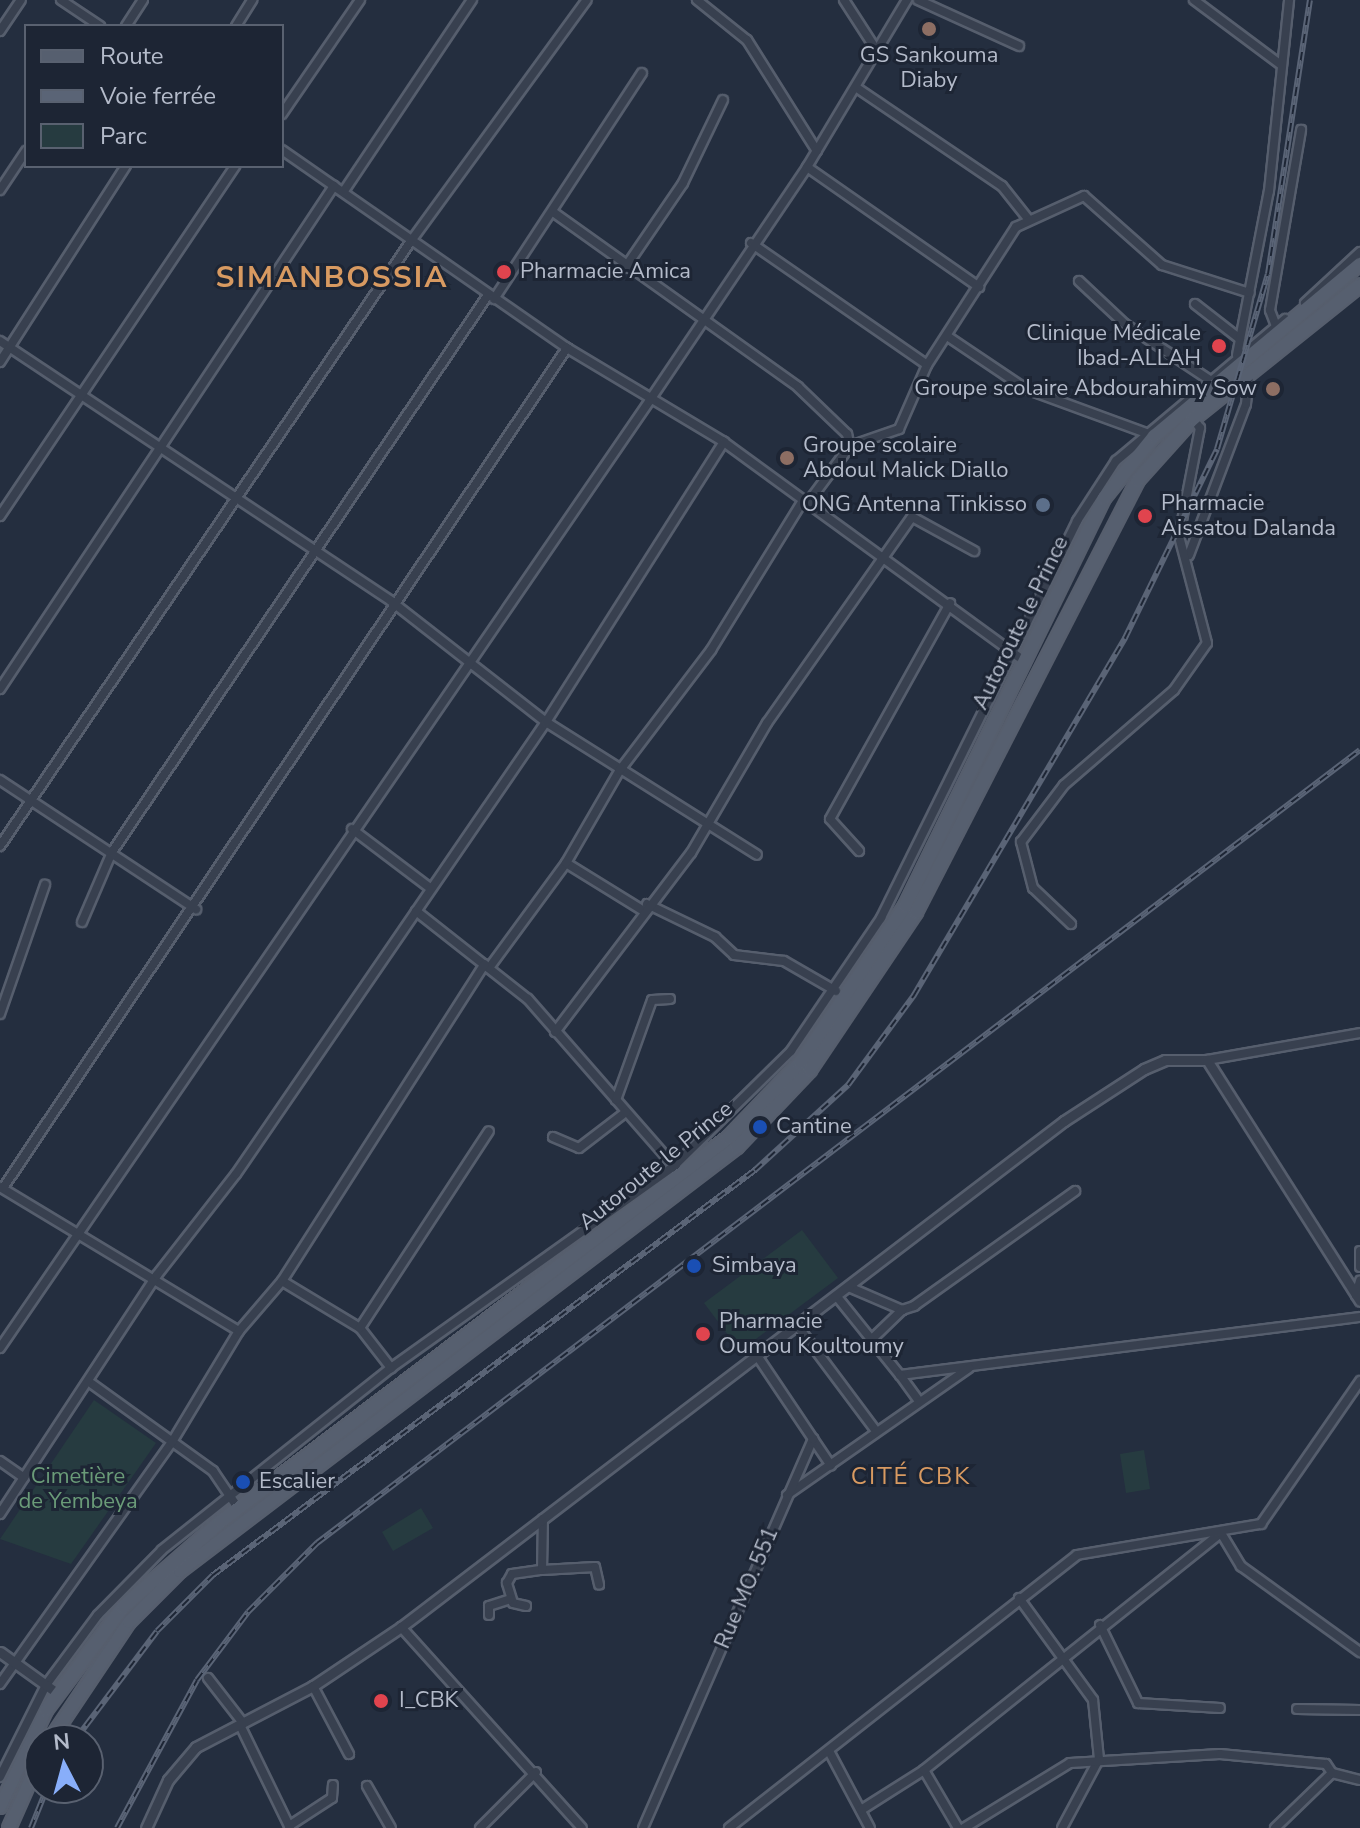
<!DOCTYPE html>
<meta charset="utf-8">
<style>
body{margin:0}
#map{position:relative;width:1360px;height:1828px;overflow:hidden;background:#242e3f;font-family:"Nunito Sans",sans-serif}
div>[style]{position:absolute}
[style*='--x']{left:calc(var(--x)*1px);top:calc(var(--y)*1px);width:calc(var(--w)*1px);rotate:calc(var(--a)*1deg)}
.green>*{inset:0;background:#263b40}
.roads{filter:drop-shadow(2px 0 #565e6d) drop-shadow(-2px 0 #565e6d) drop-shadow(0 2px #565e6d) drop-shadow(0 -2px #565e6d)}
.minor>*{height:8px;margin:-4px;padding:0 4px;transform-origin:4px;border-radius:4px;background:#38404f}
.tertiary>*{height:9px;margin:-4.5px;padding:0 4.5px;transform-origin:4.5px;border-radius:4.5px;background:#38404f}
.primary>*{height:12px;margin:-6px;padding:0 6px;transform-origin:6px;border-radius:6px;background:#565f6f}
.rail>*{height:6px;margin-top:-3px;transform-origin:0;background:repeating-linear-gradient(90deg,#1d2534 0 9px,#5a6476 0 18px);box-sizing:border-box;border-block:2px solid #5a6476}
.dots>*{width:22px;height:22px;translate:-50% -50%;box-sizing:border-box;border:4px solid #1d2534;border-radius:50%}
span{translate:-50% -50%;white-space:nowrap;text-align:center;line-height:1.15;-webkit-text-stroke:6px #1d2534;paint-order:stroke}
.poi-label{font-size:22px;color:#b4bbca}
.left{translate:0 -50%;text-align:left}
.right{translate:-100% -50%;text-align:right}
.street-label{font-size:22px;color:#b4bbca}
.park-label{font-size:22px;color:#6a9b78}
.neighbourhood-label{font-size:24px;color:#d89a61;letter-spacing:2px}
.district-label{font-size:30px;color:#d89a61;font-weight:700;letter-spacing:2px}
.legend{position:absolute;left:24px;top:24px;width:260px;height:144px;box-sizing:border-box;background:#1d2534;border:2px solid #596170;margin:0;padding:10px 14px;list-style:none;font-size:24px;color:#b4bbca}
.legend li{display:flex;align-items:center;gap:16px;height:40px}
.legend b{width:40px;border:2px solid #596170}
.north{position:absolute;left:24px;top:1724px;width:80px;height:80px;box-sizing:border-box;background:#1d2534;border:2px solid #596170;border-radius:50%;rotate:354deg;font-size:22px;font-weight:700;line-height:32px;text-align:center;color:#b4bbca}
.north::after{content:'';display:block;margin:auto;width:28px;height:36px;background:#88aefa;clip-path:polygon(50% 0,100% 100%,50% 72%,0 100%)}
</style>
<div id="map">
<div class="green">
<div style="clip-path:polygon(802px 1230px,838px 1278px,740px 1351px,704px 1303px)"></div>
<div style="clip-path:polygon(94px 1400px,156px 1443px,71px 1564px,0 1539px)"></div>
<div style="clip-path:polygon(1144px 1450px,1150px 1489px,1126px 1493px,1120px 1454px)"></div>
<div style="clip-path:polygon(421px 1508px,433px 1528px,393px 1551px,382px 1532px)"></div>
</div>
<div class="roads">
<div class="minor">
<div style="--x:61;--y:0;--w:47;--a:33.7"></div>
<div style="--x:697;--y:0;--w:64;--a:38.7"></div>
<div style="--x:747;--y:40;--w:131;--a:57.8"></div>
<div style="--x:844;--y:0;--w:61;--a:57.1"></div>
<div style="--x:918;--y:0;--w:111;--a:24.5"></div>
<div style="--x:1194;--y:0;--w:107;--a:36.7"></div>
<div style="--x:126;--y:26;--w:31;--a:-57"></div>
<div style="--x:236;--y:26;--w:31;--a:-58"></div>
<div style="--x:0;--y:31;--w:37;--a:-56"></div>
<div style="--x:857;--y:88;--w:175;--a:34.1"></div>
<div style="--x:1002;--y:186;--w:43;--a:51.5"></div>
<div style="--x:282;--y:114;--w:138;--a:-55.6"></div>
<div style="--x:282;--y:150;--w:347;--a:34.8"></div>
<div style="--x:567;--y:348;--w:183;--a:30.9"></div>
<div style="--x:724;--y:442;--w:365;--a:36.1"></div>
<div style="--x:807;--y:167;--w:210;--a:34.9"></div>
<div style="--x:0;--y:190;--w:47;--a:-56.3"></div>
<div style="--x:344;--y:191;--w:230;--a:-56.2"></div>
<div style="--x:553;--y:212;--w:301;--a:35.5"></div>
<div style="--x:798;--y:387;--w:68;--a:43.8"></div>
<div style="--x:847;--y:434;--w:12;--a:76"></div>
<div style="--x:850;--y:446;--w:74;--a:126.7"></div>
<div style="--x:751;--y:243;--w:214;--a:34.7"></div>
<div style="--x:625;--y:268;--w:103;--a:-55.7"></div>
<div style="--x:683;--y:183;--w:92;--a:-64.3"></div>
<div style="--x:1079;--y:281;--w:63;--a:43.1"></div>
<div style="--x:1125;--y:324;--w:100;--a:33.5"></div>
<div style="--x:494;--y:299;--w:270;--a:-56.8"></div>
<div style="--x:1305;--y:303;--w:75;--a:-42.8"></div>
<div style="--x:1195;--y:304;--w:57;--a:37.9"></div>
<div style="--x:1276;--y:326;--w:17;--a:-111"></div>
<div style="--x:1270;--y:310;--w:183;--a:-80.2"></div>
<div style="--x:947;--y:336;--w:95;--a:33.9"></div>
<div style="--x:1026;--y:389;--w:128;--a:20.1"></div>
<div style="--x:0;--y:341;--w:470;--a:33.6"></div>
<div style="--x:391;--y:601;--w:197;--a:38"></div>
<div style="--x:546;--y:722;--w:249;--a:32.2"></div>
<div style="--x:1237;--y:355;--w:167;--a:-79"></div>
<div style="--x:1269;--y:191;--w:192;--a:-84"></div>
<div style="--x:0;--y:362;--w:233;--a:-57.3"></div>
<div style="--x:850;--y:446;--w:52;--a:-19.1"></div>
<div style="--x:899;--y:429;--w:70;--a:-66.4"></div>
<div style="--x:927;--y:365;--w:164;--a:-57.2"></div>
<div style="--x:1016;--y:227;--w:75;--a:-24.5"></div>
<div style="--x:1084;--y:196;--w:104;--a:41.5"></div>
<div style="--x:1162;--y:265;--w:92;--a:17.7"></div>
<div style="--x:0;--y:516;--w:422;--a:-56.1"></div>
<div style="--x:1189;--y:555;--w:161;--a:-69.3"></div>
<div style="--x:1246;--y:404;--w:29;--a:-84"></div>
<div style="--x:0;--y:689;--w:604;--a:-56.42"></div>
<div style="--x:0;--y:780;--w:235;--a:33.4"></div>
<div style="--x:352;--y:829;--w:98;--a:37.1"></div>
<div style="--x:0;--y:846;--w:731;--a:-55.81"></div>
<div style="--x:411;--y:241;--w:298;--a:-53.9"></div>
<div style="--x:859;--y:851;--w:43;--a:-132.2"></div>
<div style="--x:830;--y:819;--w:247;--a:-60.9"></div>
<div style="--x:566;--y:863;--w:89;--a:31.7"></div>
<div style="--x:647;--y:904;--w:76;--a:25.9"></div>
<div style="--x:715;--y:937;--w:26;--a:43"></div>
<div style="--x:734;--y:955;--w:50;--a:6.8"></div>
<div style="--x:784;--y:961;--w:60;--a:30"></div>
<div style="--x:416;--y:911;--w:142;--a:38.2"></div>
<div style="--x:528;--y:999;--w:225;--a:48.8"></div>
<div style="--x:82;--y:922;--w:76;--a:-66.8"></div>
<div style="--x:112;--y:852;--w:672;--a:-55.98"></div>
<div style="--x:1071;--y:924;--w:52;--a:-136.5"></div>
<div style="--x:1033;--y:888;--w:48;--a:-104.6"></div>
<div style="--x:1021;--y:842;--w:71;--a:-53"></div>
<div style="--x:1064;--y:785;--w:145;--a:-40.8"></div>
<div style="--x:1174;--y:690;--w:57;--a:-54.9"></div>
<div style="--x:1207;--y:643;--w:111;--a:-104.7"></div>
<div style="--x:1179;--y:536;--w:110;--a:-79"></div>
<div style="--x:1200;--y:428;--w:11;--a:-128"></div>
<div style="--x:489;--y:968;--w:130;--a:-53.7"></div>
<div style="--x:566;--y:863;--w:108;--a:-59.9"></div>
<div style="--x:620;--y:770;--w:151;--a:-52.8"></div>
<div style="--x:711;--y:650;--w:174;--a:-58.4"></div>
<div style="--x:0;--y:1014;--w:137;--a:-70.8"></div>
<div style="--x:555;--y:1032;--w:225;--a:-52.8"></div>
<div style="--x:691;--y:853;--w:151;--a:-59.7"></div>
<div style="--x:767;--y:723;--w:252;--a:-54.9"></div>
<div style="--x:912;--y:517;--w:71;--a:28.7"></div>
<div style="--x:1207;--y:1060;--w:155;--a:-10"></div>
<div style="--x:616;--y:1100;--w:106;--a:-70.2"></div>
<div style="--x:652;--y:1000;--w:18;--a:-3"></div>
<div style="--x:553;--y:1137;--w:28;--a:23"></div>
<div style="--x:579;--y:1148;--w:59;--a:-37.5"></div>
<div style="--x:0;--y:1187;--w:279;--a:31.1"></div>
<div style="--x:3;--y:1188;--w:1012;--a:-56.12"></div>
<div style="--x:1360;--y:1251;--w:16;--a:90"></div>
<div style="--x:282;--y:1281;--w:91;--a:31.1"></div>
<div style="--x:360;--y:1328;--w:51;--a:52.2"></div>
<div style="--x:851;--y:1288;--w:56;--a:23.3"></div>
<div style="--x:902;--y:1310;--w:13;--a:-18"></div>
<div style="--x:914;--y:1306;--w:198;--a:-35.5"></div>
<div style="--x:1356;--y:1295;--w:15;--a:-74"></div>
<div style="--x:838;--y:1298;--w:99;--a:51.2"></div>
<div style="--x:900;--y:1375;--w:464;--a:-7.2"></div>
<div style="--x:360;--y:1328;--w:235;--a:-56.8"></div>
<div style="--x:799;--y:1328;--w:129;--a:53.2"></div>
<div style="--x:872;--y:1339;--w:42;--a:-44"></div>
<div style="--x:0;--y:1348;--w:1149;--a:-55.56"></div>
<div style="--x:650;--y:400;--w:281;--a:-56"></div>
<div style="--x:807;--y:167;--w:195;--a:-59.1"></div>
<div style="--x:900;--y:1375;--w:32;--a:54"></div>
<div style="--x:92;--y:1384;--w:149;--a:35.7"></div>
<div style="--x:213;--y:1471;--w:45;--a:56"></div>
<div style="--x:813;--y:1439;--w:32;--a:56"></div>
<div style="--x:0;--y:1461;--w:29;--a:35"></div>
<div style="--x:787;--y:1495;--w:222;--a:-34.9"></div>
<div style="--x:0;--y:1514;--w:286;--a:-56.7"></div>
<div style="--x:157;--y:1275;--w:128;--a:-52"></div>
<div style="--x:236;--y:1174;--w:548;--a:-55.56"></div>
<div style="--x:546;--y:722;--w:332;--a:-57.6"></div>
<div style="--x:542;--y:1570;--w:53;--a:-3.2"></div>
<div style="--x:595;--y:1567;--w:18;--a:77"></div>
<div style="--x:1019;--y:1598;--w:126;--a:54"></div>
<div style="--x:1093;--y:1700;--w:59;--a:84.2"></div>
<div style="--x:1099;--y:1759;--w:78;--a:118.2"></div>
<div style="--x:526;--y:1606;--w:13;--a:-167"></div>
<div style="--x:513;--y:1603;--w:21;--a:-107"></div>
<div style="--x:507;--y:1583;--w:10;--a:-61"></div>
<div style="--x:512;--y:1574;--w:30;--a:-8"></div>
<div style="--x:542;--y:1570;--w:51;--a:-88.9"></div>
<div style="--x:489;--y:1615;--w:9;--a:-90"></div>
<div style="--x:489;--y:1606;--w:22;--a:-18"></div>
<div style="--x:1100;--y:1625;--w:87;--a:64"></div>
<div style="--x:1138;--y:1703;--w:82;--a:3.5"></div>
<div style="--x:401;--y:1627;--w:270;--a:48"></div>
<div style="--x:208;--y:1678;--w:57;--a:52.1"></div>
<div style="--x:0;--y:1684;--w:297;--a:-54.6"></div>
<div style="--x:172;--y:1442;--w:130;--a:-58.9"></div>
<div style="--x:239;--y:1331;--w:66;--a:-49.3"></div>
<div style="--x:282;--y:1281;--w:376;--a:-57.4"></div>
<div style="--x:313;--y:1686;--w:77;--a:62.1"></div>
<div style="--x:1297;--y:1709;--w:63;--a:0.9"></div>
<div style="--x:240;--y:1725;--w:114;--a:64.1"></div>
<div style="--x:829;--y:1751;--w:87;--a:62"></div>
<div style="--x:924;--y:1770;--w:67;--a:59.6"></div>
<div style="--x:0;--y:1777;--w:103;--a:-63.4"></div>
<div style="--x:46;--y:1685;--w:87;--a:-53.4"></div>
<div style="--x:98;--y:1615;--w:91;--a:-45.4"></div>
<div style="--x:162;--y:1550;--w:293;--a:-38.5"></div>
<div style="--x:391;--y:1368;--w:348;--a:-35.5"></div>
<div style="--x:674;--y:1166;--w:164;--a:-44.5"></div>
<div style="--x:791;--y:1051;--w:161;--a:-55.9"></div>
<div style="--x:881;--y:918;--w:443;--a:-63.7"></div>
<div style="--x:1077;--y:521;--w:72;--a:-57"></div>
<div style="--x:1116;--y:461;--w:221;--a:-40"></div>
<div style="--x:367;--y:1786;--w:48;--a:60.3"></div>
<div style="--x:861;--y:1810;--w:75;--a:-32.4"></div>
<div style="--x:924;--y:1770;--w:380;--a:-38.6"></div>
<div style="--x:1221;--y:1533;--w:39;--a:59"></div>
<div style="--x:1241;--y:1566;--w:147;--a:35.9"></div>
<div style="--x:289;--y:1826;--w:51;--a:-33.1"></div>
<div style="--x:332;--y:1798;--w:13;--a:-86"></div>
<div style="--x:480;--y:1828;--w:79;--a:-45"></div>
<div style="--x:643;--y:1828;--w:425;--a:-66.4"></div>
<div style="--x:813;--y:1439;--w:99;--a:-123.9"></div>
<div style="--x:729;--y:1828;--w:442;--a:-38.1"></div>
<div style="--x:1077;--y:1555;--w:187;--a:-9.6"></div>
<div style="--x:1261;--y:1524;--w:174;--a:-55.3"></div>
<div style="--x:964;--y:1828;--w:124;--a:-31.5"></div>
<div style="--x:1070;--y:1763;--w:150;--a:-3.4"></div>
<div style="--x:1220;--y:1754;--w:106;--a:5.4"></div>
<div style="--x:1326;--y:1764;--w:11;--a:56"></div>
<div style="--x:1275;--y:1828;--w:79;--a:-44"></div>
<div style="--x:1332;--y:1773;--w:29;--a:14"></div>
</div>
<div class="tertiary">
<div style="--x:0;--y:1652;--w:70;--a:35.7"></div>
<div style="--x:146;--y:1828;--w:53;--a:-65.4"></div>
<div style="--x:168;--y:1780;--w:43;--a:-49.7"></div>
<div style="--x:196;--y:1747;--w:132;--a:-27.5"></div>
<div style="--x:313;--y:1686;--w:106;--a:-33.8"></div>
<div style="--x:401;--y:1627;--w:834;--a:-37.35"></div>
<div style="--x:1064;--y:1121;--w:95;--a:-33"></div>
<div style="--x:1144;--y:1069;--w:23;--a:-23"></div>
<div style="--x:1165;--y:1060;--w:42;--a:0"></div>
<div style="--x:1207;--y:1060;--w:285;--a:57.6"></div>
</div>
<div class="primary">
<div style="--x:50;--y:1740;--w:142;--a:-56.2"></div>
<div style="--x:129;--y:1622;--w:72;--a:-45"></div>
<div style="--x:180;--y:1571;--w:700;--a:-37.28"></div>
<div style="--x:737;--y:1147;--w:106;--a:-46.5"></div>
<div style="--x:810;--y:1070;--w:190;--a:-56.1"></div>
<div style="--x:916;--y:912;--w:486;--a:-62.8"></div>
<div style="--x:1138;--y:480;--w:82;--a:-48"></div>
<div style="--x:1193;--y:419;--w:214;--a:-38.7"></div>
<div style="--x:0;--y:1807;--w:107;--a:-64.6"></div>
<div style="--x:46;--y:1710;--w:129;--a:-53.2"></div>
<div style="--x:123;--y:1607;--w:129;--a:-41.2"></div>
<div style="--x:220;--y:1522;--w:637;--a:-37.09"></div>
<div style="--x:728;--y:1138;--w:104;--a:-46.2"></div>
<div style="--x:800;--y:1063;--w:189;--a:-56.2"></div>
<div style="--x:905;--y:906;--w:454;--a:-64"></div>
<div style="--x:1104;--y:498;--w:80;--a:-51.1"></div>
<div style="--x:1154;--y:436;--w:268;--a:-39.9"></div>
<div style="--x:9;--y:1828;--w:77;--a:-66.1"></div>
</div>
</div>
<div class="rail">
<div style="--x:75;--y:1740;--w:136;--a:-53"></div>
<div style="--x:157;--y:1631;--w:79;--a:-45"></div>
<div style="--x:213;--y:1575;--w:677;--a:-36.77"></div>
<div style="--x:755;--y:1170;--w:126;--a:-42.4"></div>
<div style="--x:848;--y:1085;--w:112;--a:-53.7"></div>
<div style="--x:914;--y:995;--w:415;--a:-59.4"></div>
<div style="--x:1125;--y:638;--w:210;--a:-64"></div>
<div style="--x:1217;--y:449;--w:182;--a:-73.8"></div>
<div style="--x:1268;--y:274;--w:277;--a:-81.3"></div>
<div style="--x:31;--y:1828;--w:43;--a:-68.2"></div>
<div style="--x:117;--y:1828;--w:168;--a:-61.6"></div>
<div style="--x:197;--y:1680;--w:85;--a:-53.1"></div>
<div style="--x:248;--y:1612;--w:98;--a:-45"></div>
<div style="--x:317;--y:1543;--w:1310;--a:-37.25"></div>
</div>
<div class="dots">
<div style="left:929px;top:29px;background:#8d6e63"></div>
<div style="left:504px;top:272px;background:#e0444e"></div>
<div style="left:1219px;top:346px;background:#e0444e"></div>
<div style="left:1273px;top:389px;background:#8d6e63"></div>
<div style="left:787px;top:458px;background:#8d6e63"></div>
<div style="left:1043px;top:505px;background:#5c6f8a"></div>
<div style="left:1145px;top:516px;background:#e0444e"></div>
<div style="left:760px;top:1127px;background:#1a4fb4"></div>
<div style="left:694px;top:1266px;background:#1a4fb4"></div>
<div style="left:703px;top:1334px;background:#e0444e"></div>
<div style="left:243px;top:1482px;background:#1a4fb4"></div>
<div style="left:381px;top:1701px;background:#e0444e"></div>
</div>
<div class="poi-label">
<span style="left:929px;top:68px">GS Sankouma<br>Diaby</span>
<span class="left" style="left:520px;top:272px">Pharmacie Amica</span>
<span class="right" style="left:1201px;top:346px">Clinique Médicale<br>Ibad-ALLAH</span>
<span class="right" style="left:1257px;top:389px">Groupe scolaire Abdourahimy Sow</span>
<span class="left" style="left:803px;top:458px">Groupe scolaire<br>Abdoul Malick Diallo</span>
<span class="left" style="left:1161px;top:516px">Pharmacie<br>Aissatou Dalanda</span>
<span class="right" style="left:1027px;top:505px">ONG Antenna Tinkisso</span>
<span class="left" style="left:776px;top:1127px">Cantine</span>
<span class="left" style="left:712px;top:1266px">Simbaya</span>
<span class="left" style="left:719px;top:1334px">Pharmacie<br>Oumou Koultoumy</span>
<span class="left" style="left:259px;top:1482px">Escalier</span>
<span class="left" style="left:399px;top:1701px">I_CBK</span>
</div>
<div class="street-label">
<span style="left:1021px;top:623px;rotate:-64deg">Autoroute le Prince</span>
<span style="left:656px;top:1166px;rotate:-39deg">Autoroute le Prince</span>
<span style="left:747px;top:1588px;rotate:-67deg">Rue MO. 551</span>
</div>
<div class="park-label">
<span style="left:78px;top:1489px">Cimetière<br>de Yembeya</span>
</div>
<div class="neighbourhood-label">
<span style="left:911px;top:1477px">CITÉ CBK</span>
</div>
<div class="district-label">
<span style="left:332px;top:278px">SIMANBOSSIA</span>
</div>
<ul class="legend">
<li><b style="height:10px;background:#565f6f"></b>Route</li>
<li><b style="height:10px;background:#5a6476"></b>Voie ferrée</li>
<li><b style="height:22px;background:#263b40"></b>Parc</li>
</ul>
<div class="north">N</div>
</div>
